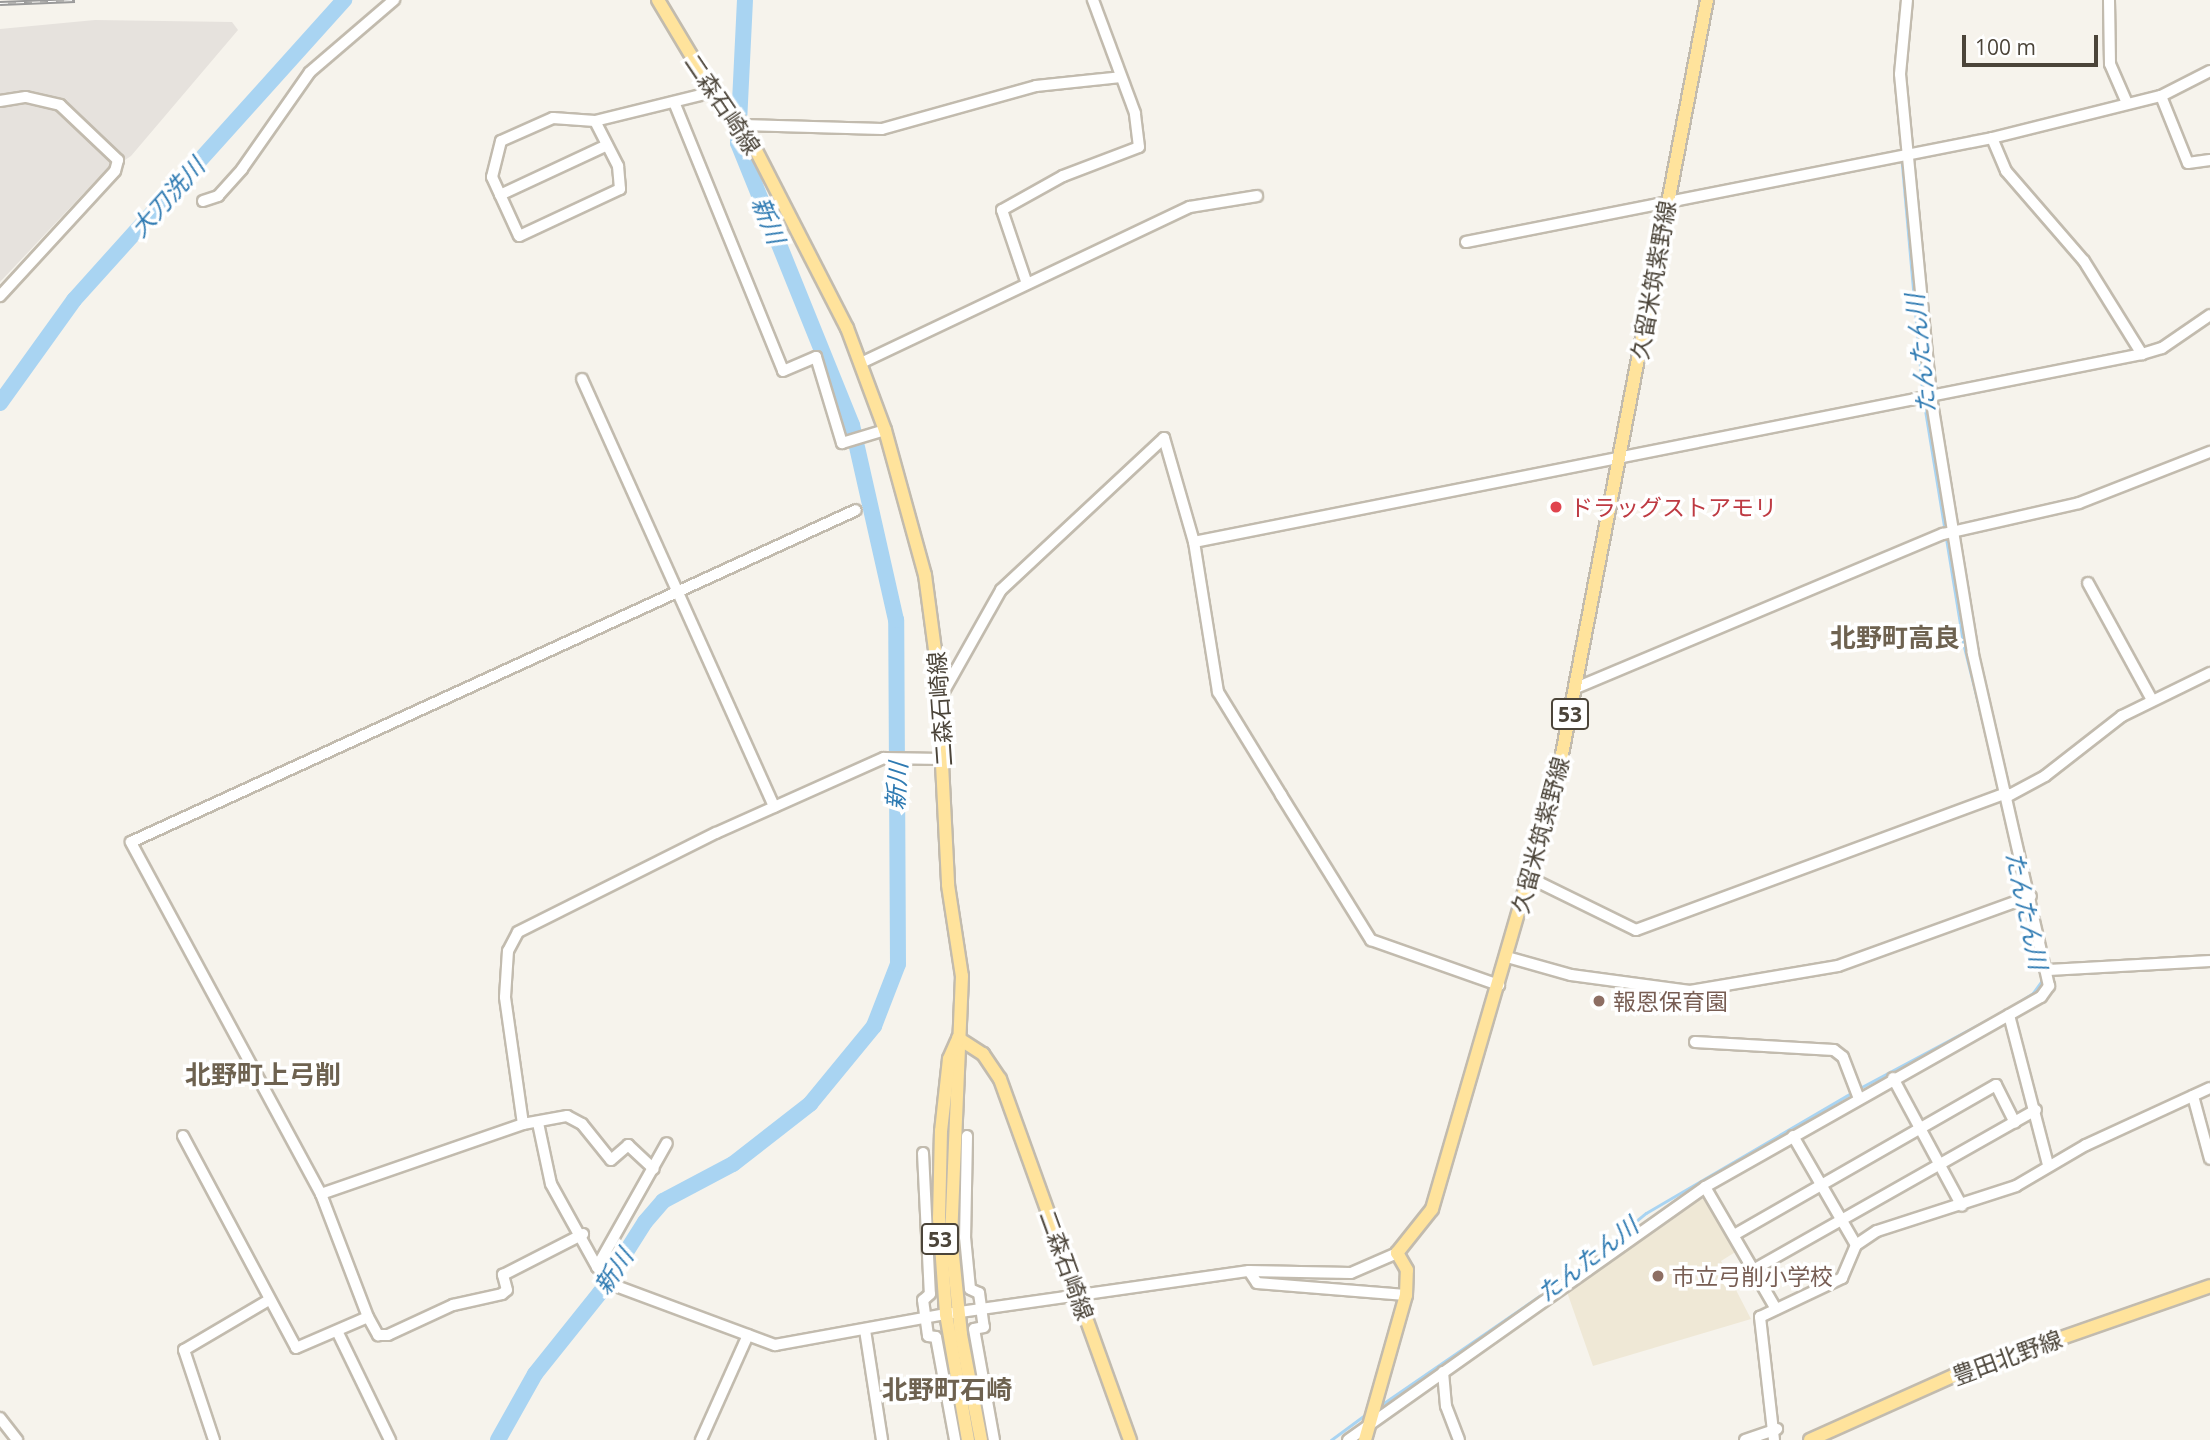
<!DOCTYPE html>
<meta charset="utf-8">
<style>
body{margin:0}
#map{position:relative;width:2210px;height:1440px;overflow:hidden;background:#f6f3ec;font-family:"Open Sans","Noto Sans JP",sans-serif}
div>[style]{position:absolute}
[style*='--x']{left:calc(var(--x)*1px);top:calc(var(--y)*1px);width:calc(var(--w)*1px);rotate:calc(var(--a)*1deg)}
.industrial>*{inset:0;background:#e6e2dd}
.education>*{inset:0;background:#efe8d6}
.stream>*{height:2.5px;margin:-1.25px;padding:0 1.25px;transform-origin:1.25px;border-radius:1.25px;background:#a9d4f2}
.river>*{height:16px;margin:-8px;padding:0 8px;transform-origin:8px;border-radius:8px;background:#a9d4f2}
.roads{filter:drop-shadow(2px 0 #c2bbae) drop-shadow(-2px 0 #c2bbae) drop-shadow(0 2px #c2bbae) drop-shadow(0 -2px #c2bbae)}
.minor>*{height:10px;margin:-5px;padding:0 5px;transform-origin:5px;border-radius:5px;background:#fff}
.major>*{height:12px;margin:-6px;padding:0 6px;transform-origin:6px;border-radius:6px;background:#ffe39c}
.rail>*{height:5px;margin-top:-2.5px;transform-origin:0;background:repeating-linear-gradient(90deg,#fff 0 8px,#9a9a9a 0 16px);box-sizing:border-box;border-block:2px solid #9a9a9a}
.dots>*{width:19px;height:19px;translate:-50% -50%;box-sizing:border-box;border:4px solid #fff;border-radius:50%}
span{translate:-50% -50%;white-space:nowrap;text-align:center;line-height:1.15;-webkit-text-stroke:7px #fff;paint-order:stroke}
.shield-label span{padding:2px 5px;background:#fff;border:2px solid;border-radius:5px;-webkit-text-stroke-width:0}
.shield-label{font-size:21px;color:#4b4439;font-weight:700}
.street-label{font-size:23px;color:#4b4439}
.health-label{font-size:23px;color:#be3a42}
.left{translate:0 -50%;text-align:left}
.education-label{font-size:23px;color:#785e54}
.water-label{font-size:24px;color:#2e7ab2;font-style:italic}
.quarter-label{font-size:26px;color:#6e6250;font-weight:700}
.scale{position:absolute;left:1962px;top:35px;width:136px;height:32px;box-sizing:border-box;border:4px solid #4b4439;border-top:0;padding-left:9px;font-size:21px;line-height:24px;white-space:nowrap;color:#4b4439;-webkit-text-stroke:5px #fff;paint-order:stroke}
</style>
<div id="map">
<div class="industrial">
<div style="clip-path:polygon(95px 20px,232px 22px,238px 30px,131px 156px,98px 178px,0 282px,0 29px)"></div>
</div>
<div class="education">
<div style="clip-path:polygon(1706px 1195px,1737px 1251px,1721px 1261px,1751px 1319px,1593px 1366px,1567px 1292px,1634px 1240px)"></div>
</div>
<div class="stream">
<div style="--x:1902;--y:153;--w:79;--a:-95.1"></div>
<div style="--x:1895;--y:74;--w:74;--a:-84.6"></div>
<div style="--x:1902;--y:160;--w:235;--a:84.9"></div>
<div style="--x:1924;--y:401;--w:247;--a:80.7"></div>
<div style="--x:1964;--y:645;--w:103;--a:76"></div>
<div style="--x:1858;--y:1089;--w:168;--a:-28.1"></div>
<div style="--x:2006;--y:1010;--w:32;--a:-32"></div>
<div style="--x:2033;--y:993;--w:17;--a:-54"></div>
<div style="--x:1378;--y:1407;--w:242;--a:-34.5"></div>
<div style="--x:1577;--y:1270;--w:89;--a:-39.6"></div>
<div style="--x:1646;--y:1213;--w:240;--a:-30.3"></div>
<div style="--x:1331;--y:1440;--w:47;--a:-36.4"></div>
</div>
<div class="river">
<div style="--x:0;--y:403;--w:127;--a:-54.3"></div>
<div style="--x:74;--y:300;--w:404;--a:-48"></div>
<div style="--x:498;--y:1440;--w:76;--a:-60.7"></div>
<div style="--x:535;--y:1374;--w:104;--a:-51.3"></div>
<div style="--x:600;--y:1293;--w:84;--a:-57.6"></div>
<div style="--x:645;--y:1222;--w:28;--a:-49"></div>
<div style="--x:663;--y:1201;--w:79;--a:-27.9"></div>
<div style="--x:733;--y:1164;--w:98;--a:-37.9"></div>
<div style="--x:810;--y:1104;--w:101;--a:-50.6"></div>
<div style="--x:874;--y:1026;--w:66;--a:-68.8"></div>
<div style="--x:898;--y:964;--w:344;--a:-90.3"></div>
<div style="--x:896;--y:620;--w:200;--a:-102.7"></div>
<div style="--x:852;--y:425;--w:304;--a:-112"></div>
<div style="--x:738;--y:143;--w:143;--a:-87.2"></div>
</div>
<div class="roads">
<div class="minor">
<div style="--x:2109;--y:0;--w:64;--a:89.1"></div>
<div style="--x:2110;--y:64;--w:43;--a:66.4"></div>
<div style="--x:2161;--y:96;--w:72;--a:68.1"></div>
<div style="--x:2188;--y:163;--w:22;--a:-8"></div>
<div style="--x:0;--y:101;--w:26;--a:-9"></div>
<div style="--x:26;--y:97;--w:35;--a:13"></div>
<div style="--x:60;--y:105;--w:80;--a:43.5"></div>
<div style="--x:118;--y:160;--w:11;--a:105"></div>
<div style="--x:115;--y:171;--w:170;--a:132.6"></div>
<div style="--x:674;--y:102;--w:290;--a:67.9"></div>
<div style="--x:783;--y:371;--w:36;--a:-23"></div>
<div style="--x:816;--y:357;--w:90;--a:73.2"></div>
<div style="--x:842;--y:443;--w:45;--a:-16.8"></div>
<div style="--x:595;--y:121;--w:51;--a:62.9"></div>
<div style="--x:618;--y:166;--w:23;--a:85"></div>
<div style="--x:620;--y:189;--w:111;--a:155"></div>
<div style="--x:519;--y:236;--w:65;--a:-114.6"></div>
<div style="--x:492;--y:177;--w:37;--a:-76"></div>
<div style="--x:501;--y:141;--w:57;--a:-23.9"></div>
<div style="--x:553;--y:118;--w:42;--a:4.1"></div>
<div style="--x:595;--y:121;--w:122;--a:-13.8"></div>
<div style="--x:743;--y:125;--w:139;--a:1.6"></div>
<div style="--x:882;--y:129;--w:160;--a:-15.6"></div>
<div style="--x:1036;--y:86;--w:85;--a:-6"></div>
<div style="--x:1992;--y:138;--w:36;--a:67"></div>
<div style="--x:2006;--y:171;--w:119;--a:49.1"></div>
<div style="--x:2084;--y:261;--w:110;--a:58.1"></div>
<div style="--x:500;--y:195;--w:118;--a:-25"></div>
<div style="--x:203;--y:201;--w:16;--a:-18"></div>
<div style="--x:218;--y:196;--w:36;--a:-48"></div>
<div style="--x:242;--y:169;--w:118;--a:-55"></div>
<div style="--x:310;--y:72;--w:111;--a:-40.6"></div>
<div style="--x:1466;--y:242;--w:536;--a:-11.18"></div>
<div style="--x:1992;--y:138;--w:174;--a:-14"></div>
<div style="--x:2161;--y:96;--w:55;--a:-27"></div>
<div style="--x:1026;--y:281;--w:75;--a:-108.7"></div>
<div style="--x:1002;--y:210;--w:70;--a:-29.1"></div>
<div style="--x:1063;--y:176;--w:81;--a:-20.9"></div>
<div style="--x:1139;--y:147;--w:34;--a:-97"></div>
<div style="--x:1135;--y:113;--w:121;--a:-110.4"></div>
<div style="--x:861;--y:363;--w:364;--a:-25.4"></div>
<div style="--x:1190;--y:207;--w:68;--a:-9.3"></div>
<div style="--x:582;--y:379;--w:469;--a:65.8"></div>
<div style="--x:1194;--y:542;--w:966;--a:-11.22"></div>
<div style="--x:2142;--y:354;--w:21;--a:-17"></div>
<div style="--x:2162;--y:348;--w:58;--a:-34.5"></div>
<div style="--x:2088;--y:583;--w:133;--a:61.3"></div>
<div style="--x:1576;--y:688;--w:398;--a:-22.8"></div>
<div style="--x:1943;--y:534;--w:139;--a:-12.8"></div>
<div style="--x:2079;--y:503;--w:141;--a:-21.3"></div>
<div style="--x:939;--y:700;--w:126;--a:-60.6"></div>
<div style="--x:1001;--y:590;--w:223;--a:-43"></div>
<div style="--x:1164;--y:438;--w:108;--a:73.9"></div>
<div style="--x:1194;--y:542;--w:152;--a:80.9"></div>
<div style="--x:1218;--y:692;--w:121;--a:58.5"></div>
<div style="--x:1281;--y:795;--w:171;--a:58.2"></div>
<div style="--x:1371;--y:940;--w:136;--a:19.4"></div>
<div style="--x:2008;--y:796;--w:42;--a:-28.4"></div>
<div style="--x:2045;--y:776;--w:98;--a:-37.9"></div>
<div style="--x:2122;--y:716;--w:98;--a:-26"></div>
<div style="--x:1530;--y:878;--w:118;--a:26.1"></div>
<div style="--x:1636;--y:930;--w:395;--a:-20.3"></div>
<div style="--x:1507;--y:957;--w:66;--a:15.7"></div>
<div style="--x:1571;--y:975;--w:120;--a:7.7"></div>
<div style="--x:1690;--y:991;--w:150;--a:-9.6"></div>
<div style="--x:1838;--y:966;--w:205;--a:-19.9"></div>
<div style="--x:2049;--y:970;--w:161;--a:-3.2"></div>
<div style="--x:2009;--y:1015;--w:155;--a:75.4"></div>
<div style="--x:1695;--y:1042;--w:139;--a:3.3"></div>
<div style="--x:1834;--y:1050;--w:11;--a:38"></div>
<div style="--x:1843;--y:1057;--w:42;--a:69"></div>
<div style="--x:1893;--y:1078;--w:145;--a:61.7"></div>
<div style="--x:2193;--y:1096;--w:65;--a:74.9"></div>
<div style="--x:538;--y:1123;--w:62;--a:78"></div>
<div style="--x:551;--y:1184;--w:95;--a:61"></div>
<div style="--x:597;--y:1267;--w:27;--a:45"></div>
<div style="--x:616;--y:1286;--w:170;--a:20.4"></div>
<div style="--x:775;--y:1345;--w:174;--a:-10.3"></div>
<div style="--x:946;--y:1314;--w:306;--a:-8.1"></div>
<div style="--x:1249;--y:1271;--w:14;--a:56"></div>
<div style="--x:1257;--y:1283;--w:149;--a:4.6"></div>
<div style="--x:523;--y:1124;--w:128;--a:-98.1"></div>
<div style="--x:505;--y:997;--w:46;--a:-86.3"></div>
<div style="--x:508;--y:951;--w:21;--a:-62"></div>
<div style="--x:518;--y:932;--w:221;--a:-26.6"></div>
<div style="--x:716;--y:833;--w:184;--a:-24.1"></div>
<div style="--x:884;--y:758;--w:58;--a:1"></div>
<div style="--x:183;--y:1136;--w:240;--a:61.9"></div>
<div style="--x:296;--y:1348;--w:78;--a:-23.3"></div>
<div style="--x:368;--y:1317;--w:132;--a:-110.9"></div>
<div style="--x:321;--y:1194;--w:400;--a:-118.4"></div>
<div style="--x:131;--y:842;--w:797;--a:-24.6"></div>
<div style="--x:967;--y:1136;--w:101;--a:91.1"></div>
<div style="--x:965;--y:1237;--w:52;--a:84.5"></div>
<div style="--x:970;--y:1289;--w:10;--a:24"></div>
<div style="--x:979;--y:1293;--w:34;--a:82"></div>
<div style="--x:984;--y:1327;--w:10;--a:169"></div>
<div style="--x:974;--y:1329;--w:113;--a:79.8"></div>
<div style="--x:1793;--y:1136;--w:126;--a:60"></div>
<div style="--x:923;--y:1153;--w:141;--a:87.2"></div>
<div style="--x:930;--y:1294;--w:9;--a:139"></div>
<div style="--x:923;--y:1300;--w:36;--a:82"></div>
<div style="--x:928;--y:1336;--w:8;--a:7"></div>
<div style="--x:936;--y:1337;--w:105;--a:79.5"></div>
<div style="--x:1705;--y:1187;--w:141;--a:59.8"></div>
<div style="--x:321;--y:1194;--w:214;--a:-19.1"></div>
<div style="--x:523;--y:1124;--w:45;--a:-10.3"></div>
<div style="--x:567;--y:1116;--w:17;--a:28"></div>
<div style="--x:582;--y:1124;--w:46;--a:51.1"></div>
<div style="--x:611;--y:1160;--w:23;--a:-41"></div>
<div style="--x:628;--y:1145;--w:35;--a:43"></div>
<div style="--x:1734;--y:1235;--w:302;--a:-29.8"></div>
<div style="--x:1996;--y:1085;--w:42;--a:63.4"></div>
<div style="--x:597;--y:1267;--w:142;--a:-60.6"></div>
<div style="--x:1753;--y:1270;--w:325;--a:-29.5"></div>
<div style="--x:1249;--y:1271;--w:102;--a:1.1"></div>
<div style="--x:1351;--y:1273;--w:50;--a:-23.5"></div>
<div style="--x:368;--y:1317;--w:21;--a:61"></div>
<div style="--x:378;--y:1335;--w:10;--a:0"></div>
<div style="--x:388;--y:1335;--w:72;--a:-24.8"></div>
<div style="--x:453;--y:1305;--w:50;--a:-12.7"></div>
<div style="--x:502;--y:1294;--w:6;--a:-39"></div>
<div style="--x:507;--y:1290;--w:16;--a:-105"></div>
<div style="--x:503;--y:1275;--w:90;--a:-27.1"></div>
<div style="--x:865;--y:1330;--w:111;--a:81.2"></div>
<div style="--x:338;--y:1333;--w:119;--a:64.1"></div>
<div style="--x:1443;--y:1372;--w:34;--a:85"></div>
<div style="--x:1446;--y:1406;--w:36;--a:69"></div>
<div style="--x:0;--y:1418;--w:28;--a:52"></div>
<div style="--x:214;--y:1440;--w:95;--a:-108.4"></div>
<div style="--x:184;--y:1350;--w:99;--a:-30.5"></div>
<div style="--x:701;--y:1440;--w:115;--a:-65.9"></div>
<div style="--x:1348;--y:1440;--w:438;--a:-35.3"></div>
<div style="--x:1705;--y:1187;--w:386;--a:-29.5"></div>
<div style="--x:2041;--y:997;--w:14;--a:-54"></div>
<div style="--x:2049;--y:986;--w:342;--a:-102.9"></div>
<div style="--x:1973;--y:653;--w:260;--a:-99.3"></div>
<div style="--x:1931;--y:396;--w:323;--a:-95.5"></div>
<div style="--x:1900;--y:74;--w:74;--a:-84.6"></div>
<div style="--x:1745;--y:1440;--w:34;--a:-19"></div>
<div style="--x:1774;--y:1440;--w:124;--a:-96.5"></div>
<div style="--x:1760;--y:1317;--w:91;--a:-25.4"></div>
<div style="--x:1842;--y:1278;--w:36;--a:-67"></div>
<div style="--x:1856;--y:1245;--w:25;--a:-34"></div>
<div style="--x:1877;--y:1231;--w:146;--a:-17.9"></div>
<div style="--x:2016;--y:1186;--w:81;--a:-30.4"></div>
<div style="--x:2086;--y:1145;--w:136;--a:-24.7"></div>
</div>
<div class="major">
<div style="--x:658;--y:0;--w:107;--a:59.1"></div>
<div style="--x:713;--y:92;--w:45;--a:47.7"></div>
<div style="--x:743;--y:125;--w:228;--a:62.9"></div>
<div style="--x:847;--y:328;--w:109;--a:69.6"></div>
<div style="--x:885;--y:430;--w:150;--a:74.6"></div>
<div style="--x:925;--y:575;--w:91;--a:82.4"></div>
<div style="--x:937;--y:665;--w:220;--a:87.1"></div>
<div style="--x:948;--y:885;--w:92;--a:81.3"></div>
<div style="--x:962;--y:976;--w:260;--a:92.4"></div>
<div style="--x:951;--y:1236;--w:100;--a:84.2"></div>
<div style="--x:961;--y:1335;--w:107;--a:79.2"></div>
<div style="--x:958;--y:1038;--w:30;--a:33"></div>
<div style="--x:983;--y:1054;--w:30;--a:56"></div>
<div style="--x:1000;--y:1079;--w:384;--a:70.2"></div>
<div style="--x:957;--y:1041;--w:20;--a:114"></div>
<div style="--x:949;--y:1059;--w:72;--a:96.3"></div>
<div style="--x:941;--y:1131;--w:87;--a:91.3"></div>
<div style="--x:939;--y:1218;--w:96;--a:85.8"></div>
<div style="--x:946;--y:1314;--w:128;--a:80.1"></div>
<div style="--x:1365;--y:1440;--w:151;--a:-74.2"></div>
<div style="--x:1406;--y:1295;--w:25;--a:-88"></div>
<div style="--x:1407;--y:1270;--w:20;--a:-120"></div>
<div style="--x:1397;--y:1253;--w:56;--a:-51.5"></div>
<div style="--x:1432;--y:1209;--w:452;--a:-73.8"></div>
<div style="--x:1558;--y:775;--w:789;--a:-79.12"></div>
<div style="--x:1810;--y:1440;--w:159;--a:-24.1"></div>
<div style="--x:1955;--y:1375;--w:270;--a:-19.2"></div>
</div>
</div>
<div class="rail">
<div style="--x:0;--y:3;--w:75;--a:-2.3"></div>
</div>
<div class="dots">
<div style="left:1556px;top:507px;background:#e0444e"></div>
<div style="left:1599px;top:1001px;background:#8d6e63"></div>
<div style="left:1658px;top:1276px;background:#8d6e63"></div>
</div>
<div class="shield-label">
<span style="left:1570px;top:714px">53</span>
<span style="left:940px;top:1239px">53</span>
</div>
<div class="street-label">
<span style="left:723px;top:104px;rotate:56deg">二森石崎線</span>
<span style="left:1653px;top:280px;rotate:-80deg">久留米筑紫野線</span>
<span style="left:940px;top:709px;rotate:-94deg">二森石崎線</span>
<span style="left:1540px;top:835px;rotate:-75deg">久留米筑紫野線</span>
<span style="left:1067px;top:1265px;rotate:70deg">二森石崎線</span>
<span style="left:2007px;top:1357px;rotate:-20deg">豊田北野線</span>
</div>
<div class="health-label">
<span class="left" style="left:1570px;top:507px">ドラッグストアモリ</span>
</div>
<div class="education-label">
<span class="left" style="left:1613px;top:1001px">報恩保育園</span>
<span class="left" style="left:1672px;top:1276px">市立弓削小学校</span>
</div>
<div class="water-label">
<span style="left:167px;top:197px;rotate:-48deg">大刀洗川</span>
<span style="left:769px;top:220px;rotate:68deg">新川</span>
<span style="left:1920px;top:354px;rotate:-96deg">たんたん川</span>
<span style="left:896px;top:786px;rotate:-86deg">新川</span>
<span style="left:2027px;top:910px;rotate:78deg">たんたん川</span>
<span style="left:1587px;top:1259px;rotate:-38deg">たんたん川</span>
<span style="left:613px;top:1271px;rotate:-56deg">新川</span>
</div>
<div class="quarter-label">
<span style="left:1895px;top:638px">北野町高良</span>
<span style="left:263px;top:1075px">北野町上弓削</span>
<span style="left:947px;top:1390px">北野町石崎</span>
</div>
<div class="scale">100 m</div>
</div>
